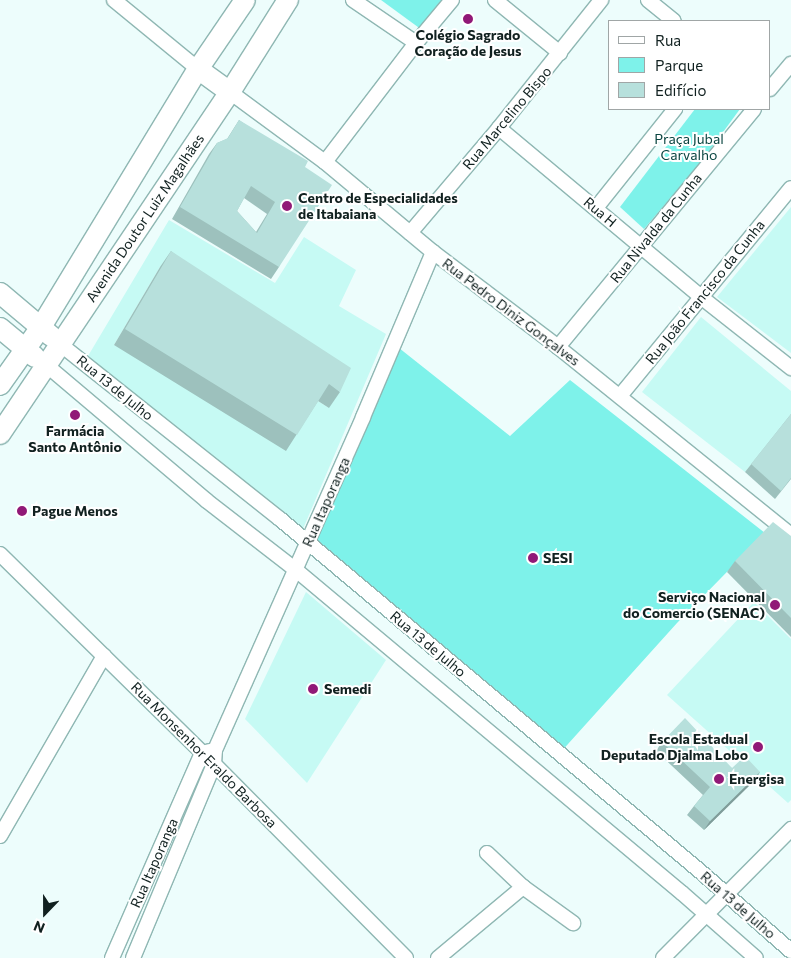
<!DOCTYPE html>
<meta charset="utf-8">
<style>
body{margin:0}
#map{position:relative;width:791px;height:958px;overflow:hidden;background:#edfdfc;font-family:Commissioner,sans-serif}
div>[style]{position:absolute}
[style*='--x']{left:calc(var(--x)*1px);top:calc(var(--y)*1px);width:calc(var(--w)*1px);rotate:calc(var(--a)*1deg)}
.built>*{inset:0;background:#c6faf4}
.green>*{inset:0;background:#7ef2ea}
.roads{filter:drop-shadow(1px 0 #8fb7b3) drop-shadow(-1px 0 #8fb7b3) drop-shadow(0 1px #8fb7b3) drop-shadow(0 -1px #8fb7b3)}
.street>*{height:14px;margin:-7px;padding:0 7px;transform-origin:7px;border-radius:7px;background:#fff}
.secondary>*{height:20px;margin:-10px;padding:0 10px;transform-origin:10px;border-radius:10px;background:#fff}
.wall>*{inset:0;background:#9dc1bd}
.shaded-wall>*{inset:0;background:#809d9a}
.building>*{inset:0;background:#b7e0dc}
.dots>*{width:14px;height:14px;translate:-50% -50%;box-sizing:border-box;border:2px solid #fff;border-radius:50%}
span{translate:-50% -50%;white-space:nowrap;text-align:center;line-height:1.15;-webkit-text-stroke:4px #fff;paint-order:stroke}
.poi-label{font-size:14px;color:#112120;font-weight:700}
.left{translate:0 -50%;text-align:left}
.right{translate:-100% -50%;text-align:right}
.street-label{font-size:14px;color:#112120}
.park-label{font-size:14px;color:#0b4642}
.legend{position:absolute;left:608px;top:20px;width:162px;height:90px;box-sizing:border-box;background:#fff;border:1px solid #a0a6a6;margin:0;padding:6px 9px;list-style:none;font-size:15px;color:#112120}
.legend li{display:flex;align-items:center;gap:10px;height:25px}
.legend b{width:25px;border:1px solid #a0a6a6}
.north{position:absolute;left:20px;top:888px;width:50px;height:50px;-webkit-text-stroke:4px #fff;paint-order:stroke;rotate:202deg;font-size:14px;font-weight:700;line-height:20px;text-align:center;color:#112120}
.north::after{content:'';display:block;margin:auto;width:18px;height:22px;background:#112120;clip-path:polygon(50% 0,100% 100%,50% 72%,0 100%)}
</style>
<div id="map">
<div class="built">
<div style="clip-path:polygon(791px 207px,791px 353px,717px 297px)"></div>
<div style="clip-path:polygon(evenodd,169px 220px,275px 283px,304px 237px,356px 270px,339px 306px,386px 334px,300px 536px,88px 356px,169px 220px,160px 267px,329px 408px,318px 401px,114px 345px,160px 267px)"></div>
<div style="clip-path:polygon(701px 317px,791px 391px,791px 415px,745px 472px,642px 392px)"></div>
<div style="clip-path:polygon(306px 592px,386px 660px,307px 783px,245px 719px)"></div>
<div style="clip-path:polygon(754px 602px,791px 639px,791px 800px,788px 803px,667px 695px)"></div>
</div>
<div class="green">
<div style="clip-path:polygon(381px 0,446px 0,422px 30px)"></div>
<div style="clip-path:polygon(695px 109px,740px 109px,701px 162px,644px 229px,620px 207px)"></div>
<div style="clip-path:polygon(394px 344px,510px 436px,570px 380px,765px 533px,677px 623px,559px 754px,307px 543px)"></div>
</div>
<div class="roads">
<div class="street">
<div style="--x:114;--y:0;--w:109;--a:39.4"></div>
<div style="--x:353;--y:0;--w:76;--a:34.3"></div>
<div style="--x:495;--y:0;--w:84;--a:39.2"></div>
<div style="--x:648;--y:0;--w:33;--a:39"></div>
<div style="--x:770;--y:89;--w:33;--a:-50"></div>
<div style="--x:230;--y:92;--w:118;--a:36.4"></div>
<div style="--x:325;--y:162;--w:141;--a:39.8"></div>
<div style="--x:433;--y:252;--w:157;--a:37.2"></div>
<div style="--x:558;--y:347;--w:299;--a:38.9"></div>
<div style="--x:499;--y:128;--w:263;--a:39.9"></div>
<div style="--x:701;--y:297;--w:115;--a:38.3"></div>
<div style="--x:325;--y:162;--w:150;--a:-52.6"></div>
<div style="--x:416;--y:43;--w:56;--a:-50.1"></div>
<div style="--x:596;--y:208;--w:127;--a:-51.4"></div>
<div style="--x:410;--y:233;--w:138;--a:-49.7"></div>
<div style="--x:499;--y:128;--w:164;--a:-51.4"></div>
<div style="--x:60;--y:344;--w:281;--a:38.5"></div>
<div style="--x:280;--y:519;--w:549;--a:39.98"></div>
<div style="--x:701;--y:872;--w:120;--a:41.3"></div>
<div style="--x:558;--y:347;--w:308;--a:-50.5"></div>
<div style="--x:45;--y:364;--w:212;--a:40.2"></div>
<div style="--x:207;--y:501;--w:113;--a:37.8"></div>
<div style="--x:296;--y:570;--w:503;--a:39.92"></div>
<div style="--x:682;--y:893;--w:98;--a:41.3"></div>
<div style="--x:620;--y:396;--w:269;--a:-50.6"></div>
<div style="--x:0;--y:554;--w:300;--a:44.5"></div>
<div style="--x:214;--y:764;--w:273;--a:45.3"></div>
<div style="--x:0;--y:836;--w:208;--a:-60"></div>
<div style="--x:487;--y:853;--w:50;--a:43.4"></div>
<div style="--x:523;--y:887;--w:62;--a:35.8"></div>
<div style="--x:112;--y:958;--w:224;--a:-66.3"></div>
<div style="--x:202;--y:753;--w:8;--a:-14"></div>
<div style="--x:133;--y:958;--w:210;--a:-67.3"></div>
<div style="--x:214;--y:764;--w:14;--a:-86"></div>
<div style="--x:215;--y:750;--w:364;--a:-66"></div>
<div style="--x:363;--y:417;--w:179;--a:-67"></div>
<div style="--x:438;--y:958;--w:111;--a:-39.9"></div>
<div style="--x:663;--y:958;--w:182;--a:-45.2"></div>
</div>
<div class="secondary">
<div style="--x:198;--y:69;--w:39;--a:36"></div>
<div style="--x:0;--y:293;--w:67;--a:40.1"></div>
<div style="--x:0;--y:328;--w:45;--a:39.6"></div>
<div style="--x:0;--y:385;--w:71;--a:-54.7"></div>
<div style="--x:41;--y:327;--w:302;--a:-58.7"></div>
<div style="--x:198;--y:69;--w:83;--a:-55.7"></div>
<div style="--x:0;--y:434;--w:412;--a:-56.1"></div>
<div style="--x:230;--y:92;--w:109;--a:-57.8"></div>
</div>
</div>
<div class="wall">
<div style="clip-path:polygon(evenodd,239px 120px,305px 167px,279px 267px,271px 279px,172px 219px,209px 154px,217px 143px,227px 139px,239px 120px,244px 198px,267px 214px,256px 232px,237px 211px,244px 198px)"></div>
<div style="clip-path:polygon(171px 251px,340px 392px,329px 408px,318px 401px,286px 451px,114px 345px,160px 267px)"></div>
<div style="clip-path:polygon(791px 414px,791px 479px,775px 499px,745px 472px)"></div>
<div style="clip-path:polygon(791px 536px,791px 637px,727px 572px,735px 561px)"></div>
<div style="clip-path:polygon(662px 742px,732px 768px,760px 772px,754px 781px,704px 830px,687px 815px,694px 806px,703px 795px,656px 751px)"></div>
</div>
<div class="shaded-wall">
<div style="clip-path:polygon(760px 772px,754px 781px,704px 830px,710px 821px)"></div>
</div>
<div class="building">
<div style="clip-path:polygon(evenodd,239px 120px,308px 161px,305px 167px,332px 185px,279px 267px,180px 207px,217px 143px,228px 138px,239px 120px,251px 186px,275px 202px,257px 233px,237px 211px,251px 186px)"></div>
<div style="clip-path:polygon(171px 251px,351px 368px,340px 392px,329px 384px,297px 435px,125px 329px)"></div>
<div style="clip-path:polygon(791px 414px,791px 478px,781px 491px,751px 464px)"></div>
<div style="clip-path:polygon(773px 522px,791px 536px,791px 618px,735px 561px)"></div>
<div style="clip-path:polygon(685px 718px,732px 768px,745px 756px,760px 772px,710px 821px,694px 806px,710px 787px,662px 742px)"></div>
</div>
<div class="dots">
<div style="left:468px;top:19px;background:#911977"></div>
<div style="left:287px;top:206px;background:#911977"></div>
<div style="left:75px;top:415px;background:#911977"></div>
<div style="left:22px;top:511px;background:#911977"></div>
<div style="left:533px;top:558px;background:#911977"></div>
<div style="left:775px;top:605px;background:#911977"></div>
<div style="left:313px;top:689px;background:#911977"></div>
<div style="left:758px;top:747px;background:#911977"></div>
<div style="left:719px;top:779px;background:#911977"></div>
</div>
<div class="poi-label">
<span style="left:468px;top:43px">Colégio Sagrado<br>Coração de Jesus</span>
<span class="left" style="left:298px;top:206px">Centro de Especialidades<br>de Itabaiana</span>
<span style="left:75px;top:439px">Farmácia<br>Santo Antônio</span>
<span class="left" style="left:32px;top:511px">Pague Menos</span>
<span class="left" style="left:543px;top:558px">SESI</span>
<span class="right" style="left:765px;top:605px">Serviço Nacional<br>do Comercio (SENAC)</span>
<span class="left" style="left:324px;top:689px">Semedi</span>
<span class="right" style="left:748px;top:747px">Escola Estadual<br>Deputado Djalma Lobo</span>
<span class="left" style="left:729px;top:779px">Energisa</span>
</div>
<div class="street-label">
<span style="left:507px;top:118px;rotate:-50deg">Rua Marcelino Bispo</span>
<span style="left:600px;top:212px;rotate:40deg">Rua H</span>
<span style="left:145px;top:218px;rotate:-56deg">Avenida Doutor Luiz Magalhães</span>
<span style="left:656px;top:228px;rotate:-51deg">Rua Nivalda da Cunha</span>
<span style="left:705px;top:292px;rotate:-51deg">Rua João Francisco da Cunha</span>
<span style="left:511px;top:312px;rotate:37deg">Rua Pedro Diniz Gonçalves</span>
<span style="left:115px;top:388px;rotate:39deg">Rua 13 de Julho</span>
<span style="left:326px;top:502px;rotate:-66deg">Rua Itaporanga</span>
<span style="left:428px;top:644px;rotate:40deg">Rua 13 de Julho</span>
<span style="left:204px;top:755px;rotate:45deg">Rua Monsenhor Eraldo Barbosa</span>
<span style="left:154px;top:863px;rotate:-66deg">Rua Itaporanga</span>
<span style="left:738px;top:905px;rotate:41deg">Rua 13 de Julho</span>
</div>
<div class="park-label">
<span style="left:689px;top:147px">Praça Jubal<br>Carvalho</span>
</div>
<ul class="legend">
<li><b style="height:6px;background:#fff"></b>Rua</li>
<li><b style="height:14px;background:#7ef2ea"></b>Parque</li>
<li><b style="height:14px;background:#b7e0dc"></b>Edifício</li>
</ul>
<div class="north">N</div>
</div>
